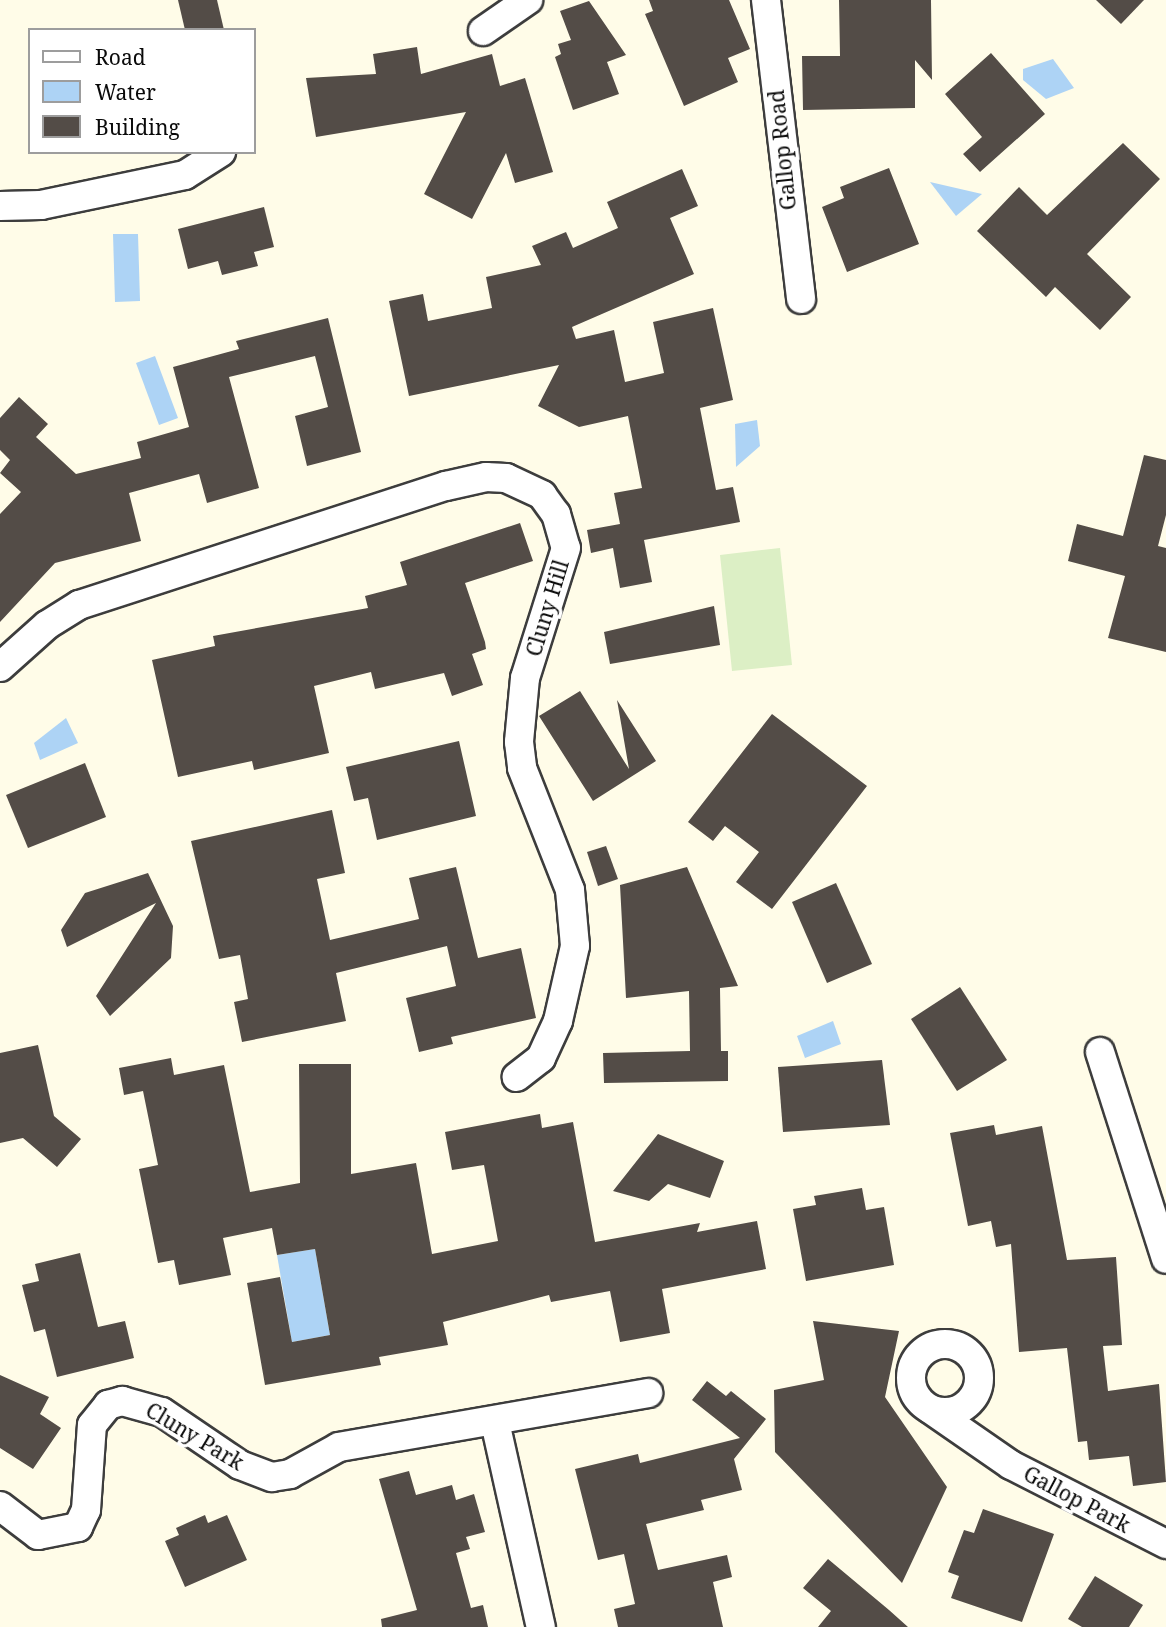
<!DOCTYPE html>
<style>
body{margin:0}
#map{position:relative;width:1166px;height:1627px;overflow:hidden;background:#fffce8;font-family:"Noto Serif",serif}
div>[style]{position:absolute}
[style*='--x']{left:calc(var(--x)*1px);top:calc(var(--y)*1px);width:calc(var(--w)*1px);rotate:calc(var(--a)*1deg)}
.pitch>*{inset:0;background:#dcefc5}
.water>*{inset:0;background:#add3f5}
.building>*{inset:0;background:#534c47}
.roads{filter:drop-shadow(2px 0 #3d3d3d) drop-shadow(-2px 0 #3d3d3d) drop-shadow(0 2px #3d3d3d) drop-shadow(0 -2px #3d3d3d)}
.street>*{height:28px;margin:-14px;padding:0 14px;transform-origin:14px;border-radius:14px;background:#fff}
.street>.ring{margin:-14px;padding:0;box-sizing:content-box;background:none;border:28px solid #fff;border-radius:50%}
span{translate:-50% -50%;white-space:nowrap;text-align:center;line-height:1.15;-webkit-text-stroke:7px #fff;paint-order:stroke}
.street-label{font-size:21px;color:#0a0a0a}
.legend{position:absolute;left:28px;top:28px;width:228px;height:126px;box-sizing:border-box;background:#fff;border:2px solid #9d9d9d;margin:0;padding:9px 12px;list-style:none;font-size:21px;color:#0a0a0a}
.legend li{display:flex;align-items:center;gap:14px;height:35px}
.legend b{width:35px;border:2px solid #9d9d9d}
</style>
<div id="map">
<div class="pitch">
<div style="clip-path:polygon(780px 548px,792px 665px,732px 671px,720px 555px)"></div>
</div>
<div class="water">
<div style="clip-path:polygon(1053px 59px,1074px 88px,1046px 99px,1023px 80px,1023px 69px)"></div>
<div style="clip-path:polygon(930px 182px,982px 194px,956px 216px)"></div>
<div style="clip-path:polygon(113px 234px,138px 234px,140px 301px,115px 302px)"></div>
<div style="clip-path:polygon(155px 356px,178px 418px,159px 425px,136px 363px)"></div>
<div style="clip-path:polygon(757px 420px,760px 446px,736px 467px,735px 424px)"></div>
<div style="clip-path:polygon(66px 718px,78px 743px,40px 760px,34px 743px)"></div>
<div style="clip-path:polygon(833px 1021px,841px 1044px,805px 1058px,797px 1036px)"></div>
<div style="clip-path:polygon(315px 1249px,330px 1335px,292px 1342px,277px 1255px)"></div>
</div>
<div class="building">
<div style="clip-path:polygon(178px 0,217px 0,224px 30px,185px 30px)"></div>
<div style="clip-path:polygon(649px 0,729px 0,750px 49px,728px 58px,738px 82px,684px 106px,645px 14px,653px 11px)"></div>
<div style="clip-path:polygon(839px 0,931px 0,932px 80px,915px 60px,915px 108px,803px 110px,802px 56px,840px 56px)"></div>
<div style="clip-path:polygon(1096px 0,1144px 0,1121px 24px)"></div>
<div style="clip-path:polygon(589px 1px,626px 55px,607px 62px,619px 94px,573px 110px,555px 57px,561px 54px,558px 44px,571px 40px,560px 11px)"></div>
<div style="clip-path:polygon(417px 47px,421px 74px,492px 54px,500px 86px,525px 78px,553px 172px,515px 183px,506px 153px,472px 219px,424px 194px,466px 112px,316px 137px,306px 78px,376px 74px,373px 54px)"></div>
<div style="clip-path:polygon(991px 53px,1045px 114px,980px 172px,963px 154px,982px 137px,945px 94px)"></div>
<div style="clip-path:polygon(1123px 143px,1160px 179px,1087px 254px,1131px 297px,1100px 330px,1055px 287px,1046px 297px,977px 231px,1019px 187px,1047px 215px)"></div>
<div style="clip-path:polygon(889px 168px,919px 244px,847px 272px,822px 207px,844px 198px,840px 187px)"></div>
<div style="clip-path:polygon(682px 169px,698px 206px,670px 218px,694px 274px,572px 327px,576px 339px,614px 330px,625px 382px,664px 373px,653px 322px,713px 308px,733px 400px,700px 408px,716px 490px,733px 487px,740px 522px,644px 540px,652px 582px,620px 588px,613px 548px,591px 553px,587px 530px,620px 524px,614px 493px,642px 488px,628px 416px,579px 427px,538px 406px,559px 365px,409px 396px,389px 301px,423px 294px,428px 321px,492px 308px,486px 277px,541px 265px,532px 246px,566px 232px,573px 248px,618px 228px,607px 202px)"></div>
<div style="clip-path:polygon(264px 207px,274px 247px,254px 252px,258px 266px,222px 275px,218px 261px,188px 269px,178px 229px)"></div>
<div style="clip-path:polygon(328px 318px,361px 452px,307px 466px,295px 416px,328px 407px,315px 356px,229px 377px,259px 488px,207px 503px,199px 474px,129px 493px,141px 541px,55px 563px,0 622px,0 514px,21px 492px,0 473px,10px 460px,0 450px,0 418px,19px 397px,48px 424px,36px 437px,76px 474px,141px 458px,137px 442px,189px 427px,173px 367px,239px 349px,236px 341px)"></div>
<div style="clip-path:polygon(1144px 455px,1166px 460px,1166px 515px,1158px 546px,1166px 548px,1166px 652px,1108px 638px,1125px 576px,1068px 561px,1077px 524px,1123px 536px)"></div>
<div style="clip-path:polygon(520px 523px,533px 561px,465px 583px,485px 642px,486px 649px,472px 654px,483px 685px,452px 696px,444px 673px,375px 689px,371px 672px,314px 686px,329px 753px,254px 770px,252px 761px,178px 777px,152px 660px,215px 646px,213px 636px,368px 608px,365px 596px,407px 585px,400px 562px)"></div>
<div style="clip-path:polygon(714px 606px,720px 645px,610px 664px,604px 632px)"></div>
<div style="clip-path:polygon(580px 691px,629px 769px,617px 700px,656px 761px,593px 801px,539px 716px)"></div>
<div style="clip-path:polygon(772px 714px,867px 786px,772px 909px,736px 882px,759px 852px,725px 826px,713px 841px,688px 822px)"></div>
<div style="clip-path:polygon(459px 741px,476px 816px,377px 840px,368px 798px,354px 801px,346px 767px)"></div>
<div style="clip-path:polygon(85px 763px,106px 817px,28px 848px,6px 795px)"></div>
<div style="clip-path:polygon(332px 810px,345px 873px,317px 879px,330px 940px,419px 919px,409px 878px,456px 867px,478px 958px,521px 948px,536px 1018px,451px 1037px,453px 1044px,419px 1052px,406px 998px,456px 986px,447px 946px,336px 973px,346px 1021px,242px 1042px,234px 1002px,248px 999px,240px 955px,219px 959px,191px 841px)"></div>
<div style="clip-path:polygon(606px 846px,618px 879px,598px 886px,587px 852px)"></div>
<div style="clip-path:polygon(687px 867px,738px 986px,720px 988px,721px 1051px,728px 1051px,728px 1081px,604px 1083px,603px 1053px,690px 1051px,689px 991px,626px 998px,620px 885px)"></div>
<div style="clip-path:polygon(148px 873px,173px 926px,171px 958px,110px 1016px,96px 996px,156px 903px,67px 947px,61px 930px,85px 893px)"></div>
<div style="clip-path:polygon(836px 883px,872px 964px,827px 983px,792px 902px)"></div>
<div style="clip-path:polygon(960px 987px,1007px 1060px,957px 1091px,911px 1019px)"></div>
<div style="clip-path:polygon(38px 1045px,54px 1116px,81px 1139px,57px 1167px,23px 1138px,0 1143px,0 1053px)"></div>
<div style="clip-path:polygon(171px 1058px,174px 1075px,224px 1065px,250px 1192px,300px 1183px,299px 1064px,351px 1064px,351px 1174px,416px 1163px,432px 1254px,498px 1241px,484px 1165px,452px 1170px,445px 1132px,540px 1114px,542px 1128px,573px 1122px,595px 1242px,700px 1223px,697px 1232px,757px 1221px,766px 1269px,662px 1289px,670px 1333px,620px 1342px,610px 1291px,551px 1302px,549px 1295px,443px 1322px,448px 1345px,379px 1357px,381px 1365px,265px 1385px,247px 1283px,280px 1277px,292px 1342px,330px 1335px,315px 1249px,277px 1255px,272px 1228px,223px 1238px,231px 1275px,179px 1285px,174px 1260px,158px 1263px,139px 1169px,158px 1165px,143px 1091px,124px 1095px,119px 1068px)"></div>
<div style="clip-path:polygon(882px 1060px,890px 1125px,783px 1132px,778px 1067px)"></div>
<div style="clip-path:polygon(994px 1125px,996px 1135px,1042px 1126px,1067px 1260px,1116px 1257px,1122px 1345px,1103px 1346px,1108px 1391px,1159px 1384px,1166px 1482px,1133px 1486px,1129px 1456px,1089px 1460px,1087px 1441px,1078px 1442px,1067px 1348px,1019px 1352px,1011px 1244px,996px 1247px,991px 1221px,968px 1226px,950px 1133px)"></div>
<div style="clip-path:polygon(658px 1134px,724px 1161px,710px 1198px,668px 1184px,649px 1201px,613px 1191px)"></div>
<div style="clip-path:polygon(862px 1188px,866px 1210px,884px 1207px,894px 1265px,806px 1281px,793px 1209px,816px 1205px,814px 1196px)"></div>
<div style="clip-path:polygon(80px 1253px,98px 1327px,125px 1321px,134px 1358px,57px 1377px,45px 1329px,34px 1332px,22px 1285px,39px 1281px,35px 1264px)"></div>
<div style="clip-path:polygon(813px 1321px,899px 1331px,885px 1397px,947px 1487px,902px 1583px,775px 1452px,774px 1390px,824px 1380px)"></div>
<div style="clip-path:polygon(0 1375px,49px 1397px,40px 1414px,61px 1428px,33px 1469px,0 1448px)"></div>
<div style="clip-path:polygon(707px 1381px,726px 1396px,731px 1391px,766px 1419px,734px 1459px,742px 1490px,701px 1500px,704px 1510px,646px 1524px,658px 1570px,727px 1555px,732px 1577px,713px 1582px,723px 1627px,618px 1627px,614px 1609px,635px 1604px,624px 1554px,598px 1560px,575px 1469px,638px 1454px,640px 1463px,740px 1438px,692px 1400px)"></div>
<div style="clip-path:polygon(409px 1471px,416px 1495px,452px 1485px,456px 1500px,474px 1494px,485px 1532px,466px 1537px,470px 1549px,456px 1553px,471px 1608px,483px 1605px,488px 1627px,382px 1627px,381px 1619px,417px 1610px,379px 1479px)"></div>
<div style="clip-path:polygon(983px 1509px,1054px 1534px,1022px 1622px,951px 1598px,959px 1576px,948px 1572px,964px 1530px,974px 1533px)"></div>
<div style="clip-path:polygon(205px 1515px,208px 1523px,227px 1515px,247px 1560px,185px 1587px,165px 1541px,179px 1535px,176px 1528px)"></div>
<div style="clip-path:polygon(828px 1559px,889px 1610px,908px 1627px,818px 1627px,831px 1611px,803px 1588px)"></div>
<div style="clip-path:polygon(1095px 1576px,1143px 1605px,1129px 1627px,1082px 1627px,1068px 1619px)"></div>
</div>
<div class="roads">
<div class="street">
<div style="--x:766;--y:0;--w:301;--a:83.3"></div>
<div style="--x:483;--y:31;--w:55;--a:-34.6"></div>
<div style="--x:0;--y:206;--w:41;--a:-1.4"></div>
<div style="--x:41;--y:205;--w:147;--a:-11.8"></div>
<div style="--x:185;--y:175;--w:43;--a:-32.6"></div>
<div style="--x:0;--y:667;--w:63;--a:-41.8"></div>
<div style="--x:47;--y:625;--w:38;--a:-32"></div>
<div style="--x:79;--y:605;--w:386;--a:-18"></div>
<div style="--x:446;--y:486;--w:41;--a:-12.7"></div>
<div style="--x:486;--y:477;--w:20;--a:3"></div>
<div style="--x:506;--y:478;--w:40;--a:25"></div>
<div style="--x:542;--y:495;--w:24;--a:54"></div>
<div style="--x:556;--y:514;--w:35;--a:74"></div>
<div style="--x:566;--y:548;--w:136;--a:107.5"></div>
<div style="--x:525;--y:678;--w:64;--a:95.4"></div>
<div style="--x:519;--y:742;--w:26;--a:83"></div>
<div style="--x:522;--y:768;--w:131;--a:68.5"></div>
<div style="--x:570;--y:890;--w:56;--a:84.9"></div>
<div style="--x:575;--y:946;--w:77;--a:102.8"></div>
<div style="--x:558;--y:1021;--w:41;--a:114.7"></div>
<div style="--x:541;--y:1058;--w:31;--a:142"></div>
<div style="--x:1100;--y:1052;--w:217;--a:72.3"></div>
<div class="ring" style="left:911px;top:1344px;width:40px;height:40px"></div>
<div style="--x:930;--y:1409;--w:98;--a:34.7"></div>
<div style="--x:1011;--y:1465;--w:174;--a:27"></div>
<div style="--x:495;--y:1422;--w:210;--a:77.4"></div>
<div style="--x:0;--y:1506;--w:48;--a:37.3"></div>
<div style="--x:38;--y:1535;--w:41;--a:-11.3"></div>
<div style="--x:78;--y:1527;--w:19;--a:-65"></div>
<div style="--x:86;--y:1510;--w:85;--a:-86"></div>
<div style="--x:92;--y:1425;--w:26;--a:-51"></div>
<div style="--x:108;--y:1405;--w:15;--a:-16"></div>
<div style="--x:122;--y:1401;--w:41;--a:15.4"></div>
<div style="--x:162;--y:1412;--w:94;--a:34.2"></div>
<div style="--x:240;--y:1465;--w:34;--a:21"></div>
<div style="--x:272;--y:1477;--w:18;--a:-9"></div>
<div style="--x:290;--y:1474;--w:56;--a:-28.9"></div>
<div style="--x:339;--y:1447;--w:314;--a:-9.9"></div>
</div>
</div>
<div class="street-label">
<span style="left:782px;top:150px;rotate:-96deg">Gallop Road</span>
<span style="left:547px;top:608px;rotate:-73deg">Cluny Hill</span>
<span style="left:195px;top:1436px;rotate:31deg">Cluny Park</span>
<span style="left:1077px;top:1499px;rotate:28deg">Gallop Park</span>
</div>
<ul class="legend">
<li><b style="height:9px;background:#fff"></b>Road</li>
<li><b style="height:19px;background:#add3f5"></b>Water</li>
<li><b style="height:19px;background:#534c47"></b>Building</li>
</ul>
</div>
